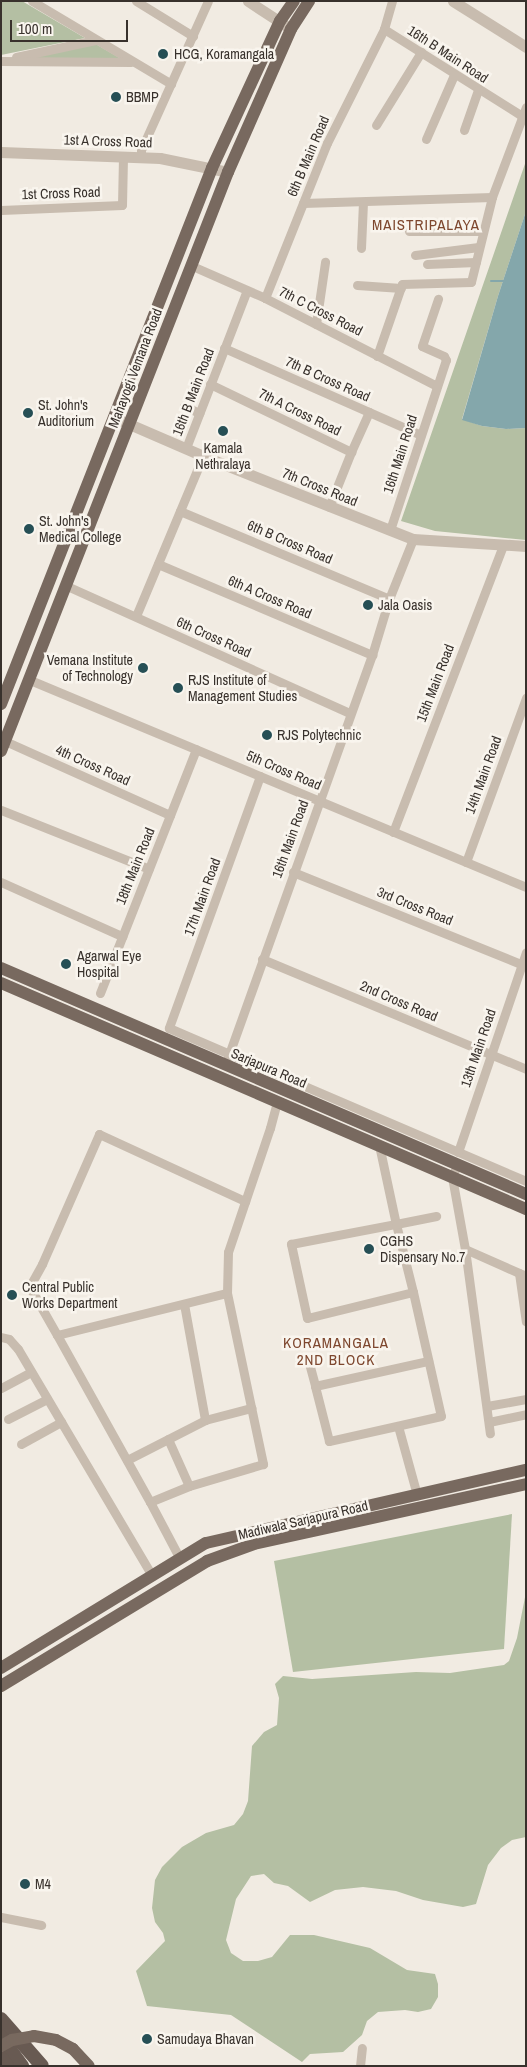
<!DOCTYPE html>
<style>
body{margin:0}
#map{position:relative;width:527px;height:2067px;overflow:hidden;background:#f1ebe2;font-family:"Archivo Narrow",sans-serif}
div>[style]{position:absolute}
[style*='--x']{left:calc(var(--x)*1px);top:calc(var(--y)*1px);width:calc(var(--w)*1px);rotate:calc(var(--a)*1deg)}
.green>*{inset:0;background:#b4bfa3}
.water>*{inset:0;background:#84a7ab}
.stream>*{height:2.5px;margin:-1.25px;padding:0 1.25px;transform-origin:1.25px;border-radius:1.25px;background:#84a7ab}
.minor>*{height:9px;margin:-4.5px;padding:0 4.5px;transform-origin:4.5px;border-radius:4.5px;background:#c8bcaf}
.tertiary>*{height:11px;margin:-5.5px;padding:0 5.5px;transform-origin:5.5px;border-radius:5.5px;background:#c8bcaf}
.primary>*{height:12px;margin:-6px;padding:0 6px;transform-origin:6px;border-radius:6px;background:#78695f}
.trunk>*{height:14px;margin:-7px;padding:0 7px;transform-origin:7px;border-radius:7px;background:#685a52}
.primary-bridge>*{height:12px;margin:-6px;padding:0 6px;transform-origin:6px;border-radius:6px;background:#78695f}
.dots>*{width:14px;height:14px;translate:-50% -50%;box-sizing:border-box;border:2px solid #f9f5ee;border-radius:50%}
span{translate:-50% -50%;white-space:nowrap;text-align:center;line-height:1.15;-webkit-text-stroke:5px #f9f5ee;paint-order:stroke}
.poi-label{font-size:14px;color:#38312c}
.left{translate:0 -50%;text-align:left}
.right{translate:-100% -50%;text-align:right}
.street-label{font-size:14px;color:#38312c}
.neighbourhood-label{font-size:15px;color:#7e472e;letter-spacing:1px}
.frame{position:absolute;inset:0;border:2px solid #38312c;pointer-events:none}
.scale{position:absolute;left:10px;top:20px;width:118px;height:22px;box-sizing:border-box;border:2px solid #38312c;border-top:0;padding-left:6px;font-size:15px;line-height:18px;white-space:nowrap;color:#38312c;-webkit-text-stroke:4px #f9f5ee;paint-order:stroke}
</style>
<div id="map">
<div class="green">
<div style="clip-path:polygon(1px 1px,22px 1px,85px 38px,1px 55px)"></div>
<div style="clip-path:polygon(94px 43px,123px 60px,26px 58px)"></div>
<div style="clip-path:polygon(526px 161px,526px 211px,498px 296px,462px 419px,482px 426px,506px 429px,526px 428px,526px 540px,435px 531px,401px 521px)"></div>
<div style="clip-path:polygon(512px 1514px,504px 1649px,293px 1672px,274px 1561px)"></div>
<div style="clip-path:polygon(526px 1592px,526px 1837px,512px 1840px,501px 1848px,488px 1865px,476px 1904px,463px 1907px,423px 1900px,396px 1891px,363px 1887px,335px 1890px,310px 1902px,288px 1886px,274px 1883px,264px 1874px,251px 1876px,236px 1899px,226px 1940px,231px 1953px,243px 1961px,258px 1961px,272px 1957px,290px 1935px,314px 1935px,370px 1948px,407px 1970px,435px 1974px,438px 1984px,438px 1997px,431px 2009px,418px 2012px,405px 2010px,378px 2012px,367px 2021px,362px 2035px,343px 2052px,310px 2054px,302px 2062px,231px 2015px,147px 2006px,136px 1971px,165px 1941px,163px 1933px,155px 1922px,152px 1908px,155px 1880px,162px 1867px,182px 1847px,206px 1833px,234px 1825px,243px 1814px,248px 1801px,252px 1746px,264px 1732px,277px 1725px,279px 1698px,275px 1684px,283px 1676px,312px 1679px,416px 1672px,450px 1673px,504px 1665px,509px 1661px,517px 1638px)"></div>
</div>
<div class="water">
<div style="clip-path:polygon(526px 211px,526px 428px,506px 429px,482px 426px,462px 420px,498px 296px)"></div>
</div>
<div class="stream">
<div style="--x:491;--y:281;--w:14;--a:0"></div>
</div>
<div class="minor">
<div style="--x:32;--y:1;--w:162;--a:30.8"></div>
<div style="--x:136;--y:1;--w:67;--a:31.6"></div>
<div style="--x:384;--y:29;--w:163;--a:32.2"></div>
<div style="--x:16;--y:57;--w:81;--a:-12.1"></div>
<div style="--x:1;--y:61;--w:130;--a:0.4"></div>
<div style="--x:376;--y:125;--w:86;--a:-58.3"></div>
<div style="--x:464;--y:130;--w:42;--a:-70.7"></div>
<div style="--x:426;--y:139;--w:70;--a:-66.4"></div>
<div style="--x:141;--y:157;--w:7;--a:-90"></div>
<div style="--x:141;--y:150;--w:163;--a:-65.8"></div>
<div style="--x:303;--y:203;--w:189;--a:-1.8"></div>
<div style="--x:1;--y:210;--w:121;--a:-2.4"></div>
<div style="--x:122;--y:205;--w:49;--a:-88.8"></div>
<div style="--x:409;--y:231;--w:74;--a:0"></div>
<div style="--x:361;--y:248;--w:46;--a:-87.5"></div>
<div style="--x:415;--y:255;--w:64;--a:-7.1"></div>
<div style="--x:427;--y:264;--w:49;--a:-2.3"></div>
<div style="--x:190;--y:265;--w:82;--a:23.7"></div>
<div style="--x:265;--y:298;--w:193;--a:27.1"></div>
<div style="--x:357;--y:285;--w:44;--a:3.9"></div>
<div style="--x:265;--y:298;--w:167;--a:-68.2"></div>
<div style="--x:327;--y:143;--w:127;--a:-63.4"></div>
<div style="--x:384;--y:29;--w:29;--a:-74"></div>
<div style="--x:316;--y:324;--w:63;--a:-81.7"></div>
<div style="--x:224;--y:348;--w:215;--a:23.8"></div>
<div style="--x:377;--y:356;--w:76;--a:-70.9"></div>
<div style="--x:402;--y:284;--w:69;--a:-1.7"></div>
<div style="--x:471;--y:282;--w:88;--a:-76.1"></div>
<div style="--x:492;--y:197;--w:96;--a:-69.3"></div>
<div style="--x:210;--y:384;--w:157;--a:25.7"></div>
<div style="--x:351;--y:452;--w:59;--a:111.8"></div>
<div style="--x:184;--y:406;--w:17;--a:25"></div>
<div style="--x:186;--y:448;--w:169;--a:-68.9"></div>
<div style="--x:351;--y:452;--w:44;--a:-65.8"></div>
<div style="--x:180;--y:511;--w:227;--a:22.8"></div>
<div style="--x:390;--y:530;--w:179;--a:-71.8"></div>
<div style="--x:446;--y:360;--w:4;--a:-117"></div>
<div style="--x:444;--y:356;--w:24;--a:-156"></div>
<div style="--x:422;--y:346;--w:50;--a:-71.2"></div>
<div style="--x:158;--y:564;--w:233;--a:23"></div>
<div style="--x:67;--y:586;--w:310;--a:24.2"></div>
<div style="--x:136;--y:616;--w:173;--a:-67.3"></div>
<div style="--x:30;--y:680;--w:537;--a:22.65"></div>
<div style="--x:5;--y:741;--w:181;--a:24.2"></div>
<div style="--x:260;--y:776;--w:268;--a:109.9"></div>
<div style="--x:169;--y:1028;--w:388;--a:23.2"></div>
<div style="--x:1;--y:810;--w:159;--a:21.7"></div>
<div style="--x:393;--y:832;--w:307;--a:-69"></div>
<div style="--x:466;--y:862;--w:175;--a:-69.9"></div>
<div style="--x:293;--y:872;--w:251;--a:22"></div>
<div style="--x:1;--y:882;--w:133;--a:24.1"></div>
<div style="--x:262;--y:959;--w:286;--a:22.6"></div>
<div style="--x:100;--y:993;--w:262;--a:-68.5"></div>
<div style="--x:228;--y:1057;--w:427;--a:-70.3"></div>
<div style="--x:372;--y:655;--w:59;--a:-73.1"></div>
<div style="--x:389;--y:599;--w:65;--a:-68.2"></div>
<div style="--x:379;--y:1145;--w:81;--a:77.9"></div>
<div style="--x:396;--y:1224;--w:70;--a:76"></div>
<div style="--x:413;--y:1292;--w:109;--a:166.2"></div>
<div style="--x:307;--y:1318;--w:76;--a:-102.2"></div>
<div style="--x:291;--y:1244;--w:107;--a:-10.8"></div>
<div style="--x:396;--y:1224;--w:41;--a:-11.3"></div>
<div style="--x:458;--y:1152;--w:211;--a:-71.2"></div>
<div style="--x:457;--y:1165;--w:13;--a:113"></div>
<div style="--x:452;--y:1177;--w:73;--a:79.8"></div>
<div style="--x:465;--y:1249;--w:186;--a:82.3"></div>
<div style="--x:465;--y:1249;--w:67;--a:23.9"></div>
<div style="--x:519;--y:1273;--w:49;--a:81.9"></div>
<div style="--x:413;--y:1292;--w:127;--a:77.3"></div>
<div style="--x:441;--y:1416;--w:115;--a:167.4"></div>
<div style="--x:329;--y:1441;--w:57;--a:-104.3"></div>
<div style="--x:315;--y:1386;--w:116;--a:-12.5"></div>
<div style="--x:227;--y:1293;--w:175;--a:78.1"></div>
<div style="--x:263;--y:1464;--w:77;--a:163.4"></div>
<div style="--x:189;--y:1486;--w:42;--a:157.7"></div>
<div style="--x:150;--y:1502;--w:191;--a:-119.1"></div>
<div style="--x:57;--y:1335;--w:175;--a:-13.9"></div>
<div style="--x:227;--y:1293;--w:41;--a:-88.6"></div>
<div style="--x:228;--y:1252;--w:131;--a:-71.3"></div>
<div style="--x:270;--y:1128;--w:27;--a:-75"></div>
<div style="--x:184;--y:1304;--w:118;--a:79.7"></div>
<div style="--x:57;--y:1335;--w:51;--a:-119.6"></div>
<div style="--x:32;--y:1291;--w:7;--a:-98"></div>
<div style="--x:31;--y:1284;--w:23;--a:-61"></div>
<div style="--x:42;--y:1264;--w:142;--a:-66.3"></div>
<div style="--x:99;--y:1134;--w:161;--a:24.7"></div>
<div style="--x:1;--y:1337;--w:8;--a:14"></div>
<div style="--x:9;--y:1339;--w:13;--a:48"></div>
<div style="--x:18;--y:1349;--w:264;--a:59.4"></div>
<div style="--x:309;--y:1363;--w:24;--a:75"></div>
<div style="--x:1;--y:1388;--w:34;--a:-28"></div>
<div style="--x:487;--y:1406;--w:40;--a:-10"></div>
<div style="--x:8;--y:1419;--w:44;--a:-27.1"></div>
<div style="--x:489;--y:1422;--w:38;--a:-12"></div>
<div style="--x:398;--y:1426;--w:72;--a:74.6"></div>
<div style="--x:168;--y:1439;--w:51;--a:65.9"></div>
<div style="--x:21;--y:1444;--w:46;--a:-28.8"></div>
<div style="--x:127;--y:1460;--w:88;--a:-27.1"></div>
<div style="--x:205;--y:1420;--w:48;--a:-14.6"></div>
<div style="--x:150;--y:1502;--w:64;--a:62.2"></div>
<div style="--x:1;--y:1917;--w:41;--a:11.3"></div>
<div style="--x:360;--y:2066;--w:18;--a:-84"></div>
</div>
<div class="tertiary">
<div style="--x:248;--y:1;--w:51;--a:33.1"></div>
<div style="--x:453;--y:1;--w:86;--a:32.2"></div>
<div style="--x:1;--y:152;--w:159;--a:2.2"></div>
<div style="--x:160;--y:158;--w:69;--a:11.6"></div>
<div style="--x:113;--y:417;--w:98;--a:23.4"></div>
<div style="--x:203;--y:456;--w:226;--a:21.6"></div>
<div style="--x:413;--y:539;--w:113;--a:3.5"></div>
</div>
<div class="primary">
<div style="--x:1;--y:704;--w:576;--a:-68.51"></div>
<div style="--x:212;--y:168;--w:162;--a:-65.2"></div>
<div style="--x:280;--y:21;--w:24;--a:-55"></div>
<div style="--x:1;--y:751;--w:622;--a:-68.59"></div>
<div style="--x:228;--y:172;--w:156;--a:-66.2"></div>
<div style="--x:291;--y:29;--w:33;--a:-57"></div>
<div style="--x:1;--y:968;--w:572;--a:23.29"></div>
<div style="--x:1;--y:983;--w:572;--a:23.29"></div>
<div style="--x:1;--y:1668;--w:240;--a:-31.4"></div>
<div style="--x:206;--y:1543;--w:328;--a:-12.9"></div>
<div style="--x:1;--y:1686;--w:241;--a:-31.2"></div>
<div style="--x:207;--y:1561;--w:50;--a:-19.9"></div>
<div style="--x:254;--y:1544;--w:279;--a:-12.4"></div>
</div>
<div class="trunk">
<div style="--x:1;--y:2019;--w:62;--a:48.9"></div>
<div style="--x:1;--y:2037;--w:36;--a:54"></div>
<div style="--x:1;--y:2058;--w:10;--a:53"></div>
</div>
<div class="primary-bridge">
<div style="--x:1;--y:2046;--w:13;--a:-29"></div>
<div style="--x:12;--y:2040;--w:22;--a:-10"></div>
<div style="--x:34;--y:2036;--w:22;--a:10"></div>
<div style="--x:56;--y:2040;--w:19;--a:28"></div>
<div style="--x:73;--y:2049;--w:23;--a:47"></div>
</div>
<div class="dots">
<div style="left:163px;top:54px;background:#264f55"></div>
<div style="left:116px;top:97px;background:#264f55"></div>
<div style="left:28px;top:413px;background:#264f55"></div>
<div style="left:223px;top:431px;background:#264f55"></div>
<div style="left:29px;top:529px;background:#264f55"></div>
<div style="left:368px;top:605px;background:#264f55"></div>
<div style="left:143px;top:668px;background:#264f55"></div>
<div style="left:178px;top:688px;background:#264f55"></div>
<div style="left:267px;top:735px;background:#264f55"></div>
<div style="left:66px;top:964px;background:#264f55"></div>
<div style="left:369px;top:1249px;background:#264f55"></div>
<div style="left:12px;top:1295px;background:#264f55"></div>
<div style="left:25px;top:1884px;background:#264f55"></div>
<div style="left:147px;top:2039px;background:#264f55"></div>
</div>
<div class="poi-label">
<span class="left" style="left:174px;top:54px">HCG, Koramangala</span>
<span class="left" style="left:126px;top:97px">BBMP</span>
<span class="left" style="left:38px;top:413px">St. John's<br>Auditorium</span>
<span style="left:223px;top:456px">Kamala<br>Nethralaya</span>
<span class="left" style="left:39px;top:529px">St. John's<br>Medical College</span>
<span class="left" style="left:378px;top:605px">Jala Oasis</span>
<span class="right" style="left:133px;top:668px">Vemana Institute<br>of Technology</span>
<span class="left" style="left:188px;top:688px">RJS Institute of<br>Management Studies</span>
<span class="left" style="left:277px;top:735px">RJS Polytechnic</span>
<span class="left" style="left:77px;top:964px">Agarwal Eye<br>Hospital</span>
<span class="left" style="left:380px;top:1249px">CGHS<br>Dispensary No.7</span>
<span class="left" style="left:22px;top:1295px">Central Public<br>Works Department</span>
<span class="left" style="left:35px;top:1884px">M4</span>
<span class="left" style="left:157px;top:2039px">Samudaya Bhavan</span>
</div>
<div class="street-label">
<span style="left:448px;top:54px;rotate:33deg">16th B Main Road</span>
<span style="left:108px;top:141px;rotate:2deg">1st A Cross Road</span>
<span style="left:308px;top:156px;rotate:-67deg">6th B Main Road</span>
<span style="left:61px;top:193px;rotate:-2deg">1st Cross Road</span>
<span style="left:321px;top:311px;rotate:27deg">7th C Cross Road</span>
<span style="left:135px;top:368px;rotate:-69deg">Mahayogi Vemana Road</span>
<span style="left:328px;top:379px;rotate:24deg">7th B Cross Road</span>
<span style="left:193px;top:392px;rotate:-69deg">16th B Main Road</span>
<span style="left:300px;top:412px;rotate:26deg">7th A Cross Road</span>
<span style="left:400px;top:454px;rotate:-72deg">16th Main Road</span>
<span style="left:320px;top:487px;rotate:22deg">7th Cross Road</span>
<span style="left:290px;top:542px;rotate:23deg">6th B Cross Road</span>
<span style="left:270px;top:597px;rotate:23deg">6th A Cross Road</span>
<span style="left:214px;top:637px;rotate:24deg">6th Cross Road</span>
<span style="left:435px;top:683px;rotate:-69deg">15th Main Road</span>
<span style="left:93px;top:765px;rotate:24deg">4th Cross Road</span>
<span style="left:284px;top:770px;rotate:23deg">5th Cross Road</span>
<span style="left:483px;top:775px;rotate:-70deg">14th Main Road</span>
<span style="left:290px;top:839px;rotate:-70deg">16th Main Road</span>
<span style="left:135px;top:866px;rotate:-68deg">18th Main Road</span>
<span style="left:202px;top:897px;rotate:-70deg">17th Main Road</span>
<span style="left:415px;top:906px;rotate:22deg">3rd Cross Road</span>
<span style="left:399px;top:1001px;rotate:23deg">2nd Cross Road</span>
<span style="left:478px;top:1048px;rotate:-71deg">13th Main Road</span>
<span style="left:269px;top:1068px;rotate:23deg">Sarjapura Road</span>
<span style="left:303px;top:1520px;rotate:-13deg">Madiwala Sarjapura Road</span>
</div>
<div class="neighbourhood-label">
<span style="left:426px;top:225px">MAISTRIPALAYA</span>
<span style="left:336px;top:1351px">KORAMANGALA<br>2ND BLOCK</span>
</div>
<div class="frame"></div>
<div class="scale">100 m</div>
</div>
